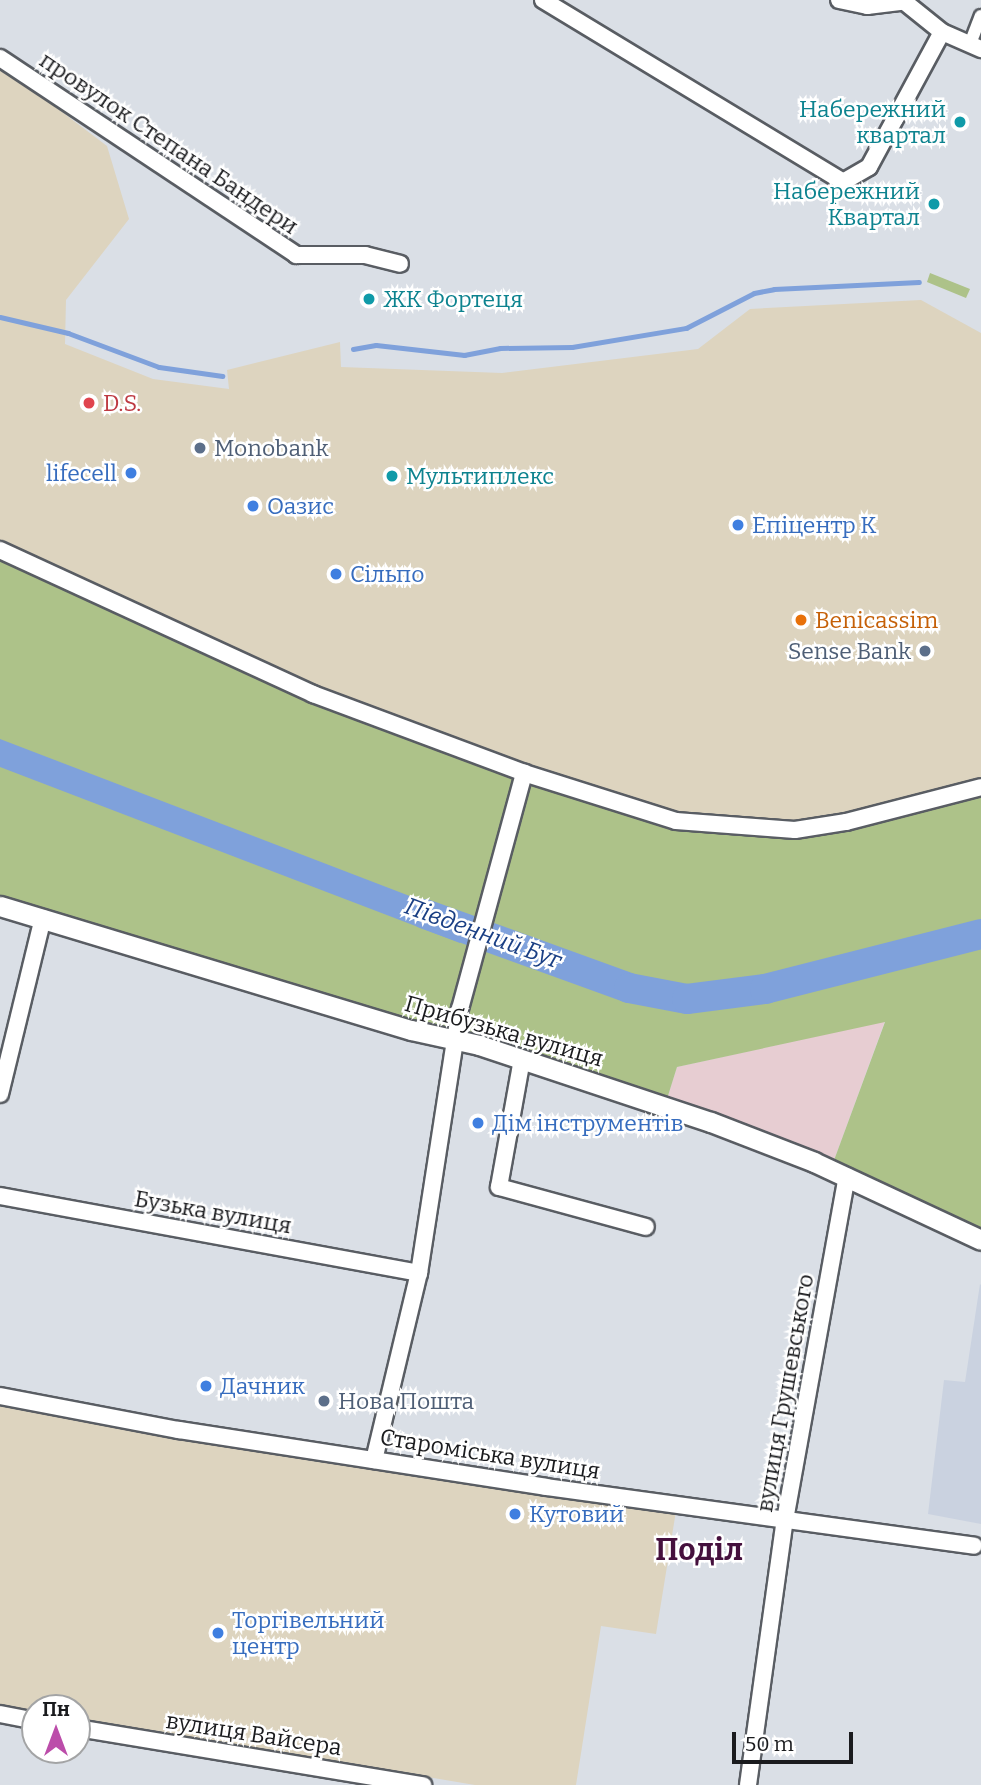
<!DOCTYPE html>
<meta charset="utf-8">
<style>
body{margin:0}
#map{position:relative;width:981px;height:1785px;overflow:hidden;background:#dadfe6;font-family:Bitter,serif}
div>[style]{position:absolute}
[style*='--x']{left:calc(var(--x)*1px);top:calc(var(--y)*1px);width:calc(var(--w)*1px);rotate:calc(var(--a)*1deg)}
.commercial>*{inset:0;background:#ddd4bf}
.industrial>*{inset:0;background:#e7cdd2}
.built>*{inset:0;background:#cad2e0}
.green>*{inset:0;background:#adc289}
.water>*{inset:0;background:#7fa1db}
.stream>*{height:5px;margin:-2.5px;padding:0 2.5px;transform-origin:2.5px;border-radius:2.5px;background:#7fa1db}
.river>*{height:30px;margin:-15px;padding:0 15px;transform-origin:15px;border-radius:15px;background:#7fa1db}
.roads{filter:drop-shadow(2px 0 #595d63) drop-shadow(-2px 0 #595d63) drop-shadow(0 2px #595d63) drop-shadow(0 -2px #595d63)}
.pedestrian>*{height:12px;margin:-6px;padding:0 6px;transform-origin:6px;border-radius:6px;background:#fff}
.minor>*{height:16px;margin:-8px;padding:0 8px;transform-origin:8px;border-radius:8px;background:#fff}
.tertiary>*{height:19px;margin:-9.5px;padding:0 9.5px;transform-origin:9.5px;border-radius:9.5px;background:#fff}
.dots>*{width:19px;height:19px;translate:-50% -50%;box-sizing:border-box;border:4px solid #fff;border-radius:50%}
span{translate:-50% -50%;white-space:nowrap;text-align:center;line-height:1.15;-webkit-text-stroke:5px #fff;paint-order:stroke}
.culture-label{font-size:23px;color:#0d838f}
.right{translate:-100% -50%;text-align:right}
.left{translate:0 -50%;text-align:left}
.street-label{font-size:23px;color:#1a1b1e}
.health-label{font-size:23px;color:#be3a42}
.service-label{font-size:23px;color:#4e5e75}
.shop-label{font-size:23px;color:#366cbe}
.food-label{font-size:23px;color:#c56008}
.water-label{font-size:24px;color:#1a3f84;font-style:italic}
.district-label{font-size:30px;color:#45103d;font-weight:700}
.north{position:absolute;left:21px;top:1694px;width:70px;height:70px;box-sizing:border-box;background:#fff;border:2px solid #a3a4a5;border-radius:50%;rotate:0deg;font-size:19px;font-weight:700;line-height:28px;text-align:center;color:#1a1b1e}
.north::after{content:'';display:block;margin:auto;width:24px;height:32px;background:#bc4daa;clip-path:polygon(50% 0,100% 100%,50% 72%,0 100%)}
.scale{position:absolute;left:732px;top:1732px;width:121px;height:32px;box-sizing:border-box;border:4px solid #1a1b1e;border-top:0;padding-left:9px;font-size:21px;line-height:24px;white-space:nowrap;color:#1a1b1e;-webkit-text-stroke:5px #fff;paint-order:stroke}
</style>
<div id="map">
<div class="commercial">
<div style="clip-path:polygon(0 65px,107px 146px,129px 219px,66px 300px,65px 344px,153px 379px,229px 389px,227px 370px,340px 342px,341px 367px,502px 373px,698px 349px,750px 309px,921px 300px,981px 333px,981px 780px,844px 816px,768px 824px,678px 815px,527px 766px,316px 688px,0 543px)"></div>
<div style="clip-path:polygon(0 1404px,676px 1511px,656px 1634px,601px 1626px,576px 1785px,475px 1785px,77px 1718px,77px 1708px,35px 1711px,0 1705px)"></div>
</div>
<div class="industrial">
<div style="clip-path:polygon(885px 1021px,833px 1163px,667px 1099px,677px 1067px)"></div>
</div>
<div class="built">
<div style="clip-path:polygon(980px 1284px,981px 1285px,981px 1524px,928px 1514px,944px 1380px,965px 1382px)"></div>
</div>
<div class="green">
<div style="clip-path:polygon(930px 273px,970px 289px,966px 298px,927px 282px)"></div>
<div style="clip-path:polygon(0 558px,516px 777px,449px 1031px,0 897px)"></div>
<div style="clip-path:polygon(529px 782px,675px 828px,768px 838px,847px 829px,981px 794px,981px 1232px,833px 1163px,885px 1022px,677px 1067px,667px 1099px,461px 1034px)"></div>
</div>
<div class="water">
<div style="clip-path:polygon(0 739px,467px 918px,460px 943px,0 767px)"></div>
</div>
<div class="stream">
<div style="--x:0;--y:317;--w:70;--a:13.2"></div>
<div style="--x:68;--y:333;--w:97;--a:20.5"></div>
<div style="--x:159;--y:367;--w:64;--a:8.1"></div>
<div style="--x:353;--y:349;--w:23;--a:-10"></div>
<div style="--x:376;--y:345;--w:89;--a:6.5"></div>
<div style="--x:464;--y:355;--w:37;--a:-11"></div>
<div style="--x:500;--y:348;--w:72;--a:-0.8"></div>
<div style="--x:572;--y:347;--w:116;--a:-9.5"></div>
<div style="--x:686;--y:328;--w:76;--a:-27.2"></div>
<div style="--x:754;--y:293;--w:20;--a:-11"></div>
<div style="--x:774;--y:289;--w:145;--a:-2.8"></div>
</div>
<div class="river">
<div style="--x:425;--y:914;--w:217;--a:19.9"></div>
<div style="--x:629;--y:988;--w:59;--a:10.7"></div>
<div style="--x:687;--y:999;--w:79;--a:-7.3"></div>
<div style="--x:765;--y:989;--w:223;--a:-14.3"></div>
</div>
<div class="roads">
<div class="pedestrian">
<div style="--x:970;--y:44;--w:30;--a:-69"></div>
</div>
<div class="minor">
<div style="--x:543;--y:0;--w:351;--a:31.2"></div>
<div style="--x:843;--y:182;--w:30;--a:-30"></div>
<div style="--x:869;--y:167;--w:153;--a:-61.6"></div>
<div style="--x:942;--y:32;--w:51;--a:-141.3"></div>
<div style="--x:839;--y:0;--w:29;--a:12"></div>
<div style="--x:867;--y:6;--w:35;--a:-7"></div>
<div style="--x:942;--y:32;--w:43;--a:23.6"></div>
<div style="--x:0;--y:58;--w:356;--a:33.6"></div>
<div style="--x:296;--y:255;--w:69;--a:0"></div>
<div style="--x:365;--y:255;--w:36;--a:14"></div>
<div style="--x:0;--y:550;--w:345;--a:24.7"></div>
<div style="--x:313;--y:694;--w:225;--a:20.5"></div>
<div style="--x:524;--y:773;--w:159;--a:17.5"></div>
<div style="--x:676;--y:821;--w:119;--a:4.3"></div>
<div style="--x:795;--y:830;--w:52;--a:-8.9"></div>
<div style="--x:846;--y:822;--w:139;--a:-14.5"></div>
<div style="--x:522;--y:1059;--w:130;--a:100.2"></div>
<div style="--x:499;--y:1187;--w:152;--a:15.2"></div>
<div style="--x:0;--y:1094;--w:181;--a:-76.3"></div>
<div style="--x:0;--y:1196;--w:426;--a:10.4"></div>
<div style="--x:0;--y:1396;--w:182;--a:10.8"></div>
<div style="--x:179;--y:1430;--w:371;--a:8.8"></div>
<div style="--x:546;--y:1487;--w:432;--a:7.8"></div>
<div style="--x:374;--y:1460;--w:192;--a:-76.5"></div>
<div style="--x:419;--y:1273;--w:267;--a:-81.2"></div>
<div style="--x:460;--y:1009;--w:245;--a:-74.8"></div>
<div style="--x:0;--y:1714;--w:36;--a:11"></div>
<div style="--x:77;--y:1728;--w:351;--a:9.4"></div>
<div style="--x:748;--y:1785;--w:268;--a:-82.1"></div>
<div style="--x:785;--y:1520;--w:349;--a:-79.8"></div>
</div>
<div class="tertiary">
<div style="--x:0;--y:906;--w:429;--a:16.8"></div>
<div style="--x:411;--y:1030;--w:70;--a:12.4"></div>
<div style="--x:479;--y:1045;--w:244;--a:18.4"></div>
<div style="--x:711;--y:1122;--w:110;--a:21.2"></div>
<div style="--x:814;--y:1162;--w:184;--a:25"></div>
</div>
</div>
<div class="dots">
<div style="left:960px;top:122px;background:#0f9aa8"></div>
<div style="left:934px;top:204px;background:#0f9aa8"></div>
<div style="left:369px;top:299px;background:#0f9aa8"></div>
<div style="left:89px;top:403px;background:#e0444e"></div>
<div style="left:200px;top:448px;background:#5c6f8a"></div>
<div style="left:131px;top:473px;background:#3f7fe0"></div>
<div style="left:392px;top:476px;background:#0f9aa8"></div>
<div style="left:253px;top:506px;background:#3f7fe0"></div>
<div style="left:738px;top:525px;background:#3f7fe0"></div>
<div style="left:336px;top:574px;background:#3f7fe0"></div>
<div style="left:801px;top:620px;background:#e8710a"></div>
<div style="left:925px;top:651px;background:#5c6f8a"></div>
<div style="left:478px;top:1123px;background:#3f7fe0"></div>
<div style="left:206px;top:1386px;background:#3f7fe0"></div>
<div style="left:324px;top:1401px;background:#5c6f8a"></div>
<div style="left:515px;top:1514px;background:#3f7fe0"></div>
<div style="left:218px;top:1633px;background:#3f7fe0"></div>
</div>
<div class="culture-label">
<span class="right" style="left:946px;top:122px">Набережний<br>квартал</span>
<span class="right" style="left:920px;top:204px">Набережний<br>Квартал</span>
<span class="left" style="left:383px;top:299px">ЖК Фортеця</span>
<span class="left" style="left:406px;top:476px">Мультиплекс</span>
</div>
<div class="street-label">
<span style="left:169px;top:143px;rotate:34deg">провулок Степана Бандери</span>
<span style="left:504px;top:1031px;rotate:16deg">Прибузька вулиця</span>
<span style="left:213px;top:1212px;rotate:10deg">Бузька вулиця</span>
<span style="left:785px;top:1393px;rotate:-80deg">вулиця Грушевського</span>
<span style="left:490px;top:1454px;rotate:9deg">Староміська вулиця</span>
<span style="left:254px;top:1734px;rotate:9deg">вулиця Вайсера</span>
</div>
<div class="health-label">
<span class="left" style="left:103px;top:403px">D.S.</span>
</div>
<div class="service-label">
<span class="left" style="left:214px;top:448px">Monobank</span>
<span class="right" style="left:911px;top:651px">Sense Bank</span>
<span class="left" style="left:338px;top:1401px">Нова Пошта</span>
</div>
<div class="shop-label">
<span class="right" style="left:117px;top:473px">lifecell</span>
<span class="left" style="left:267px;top:506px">Оазис</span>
<span class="left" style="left:752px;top:525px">Епіцентр К</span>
<span class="left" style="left:350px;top:574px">Сільпо</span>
<span class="left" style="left:492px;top:1123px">Дім інструментів</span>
<span class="left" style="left:220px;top:1386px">Дачник</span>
<span class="left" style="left:529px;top:1514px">Кутовий</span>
<span class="left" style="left:232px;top:1633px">Торгівельний<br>центр</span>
</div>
<div class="food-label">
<span class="left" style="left:815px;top:620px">Benicassim</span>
</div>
<div class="water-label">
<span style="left:483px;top:934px;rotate:20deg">Південний Буг</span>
</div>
<div class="district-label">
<span style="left:699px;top:1550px">Поділ</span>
</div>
<div class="north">Пн</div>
<div class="scale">50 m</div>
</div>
